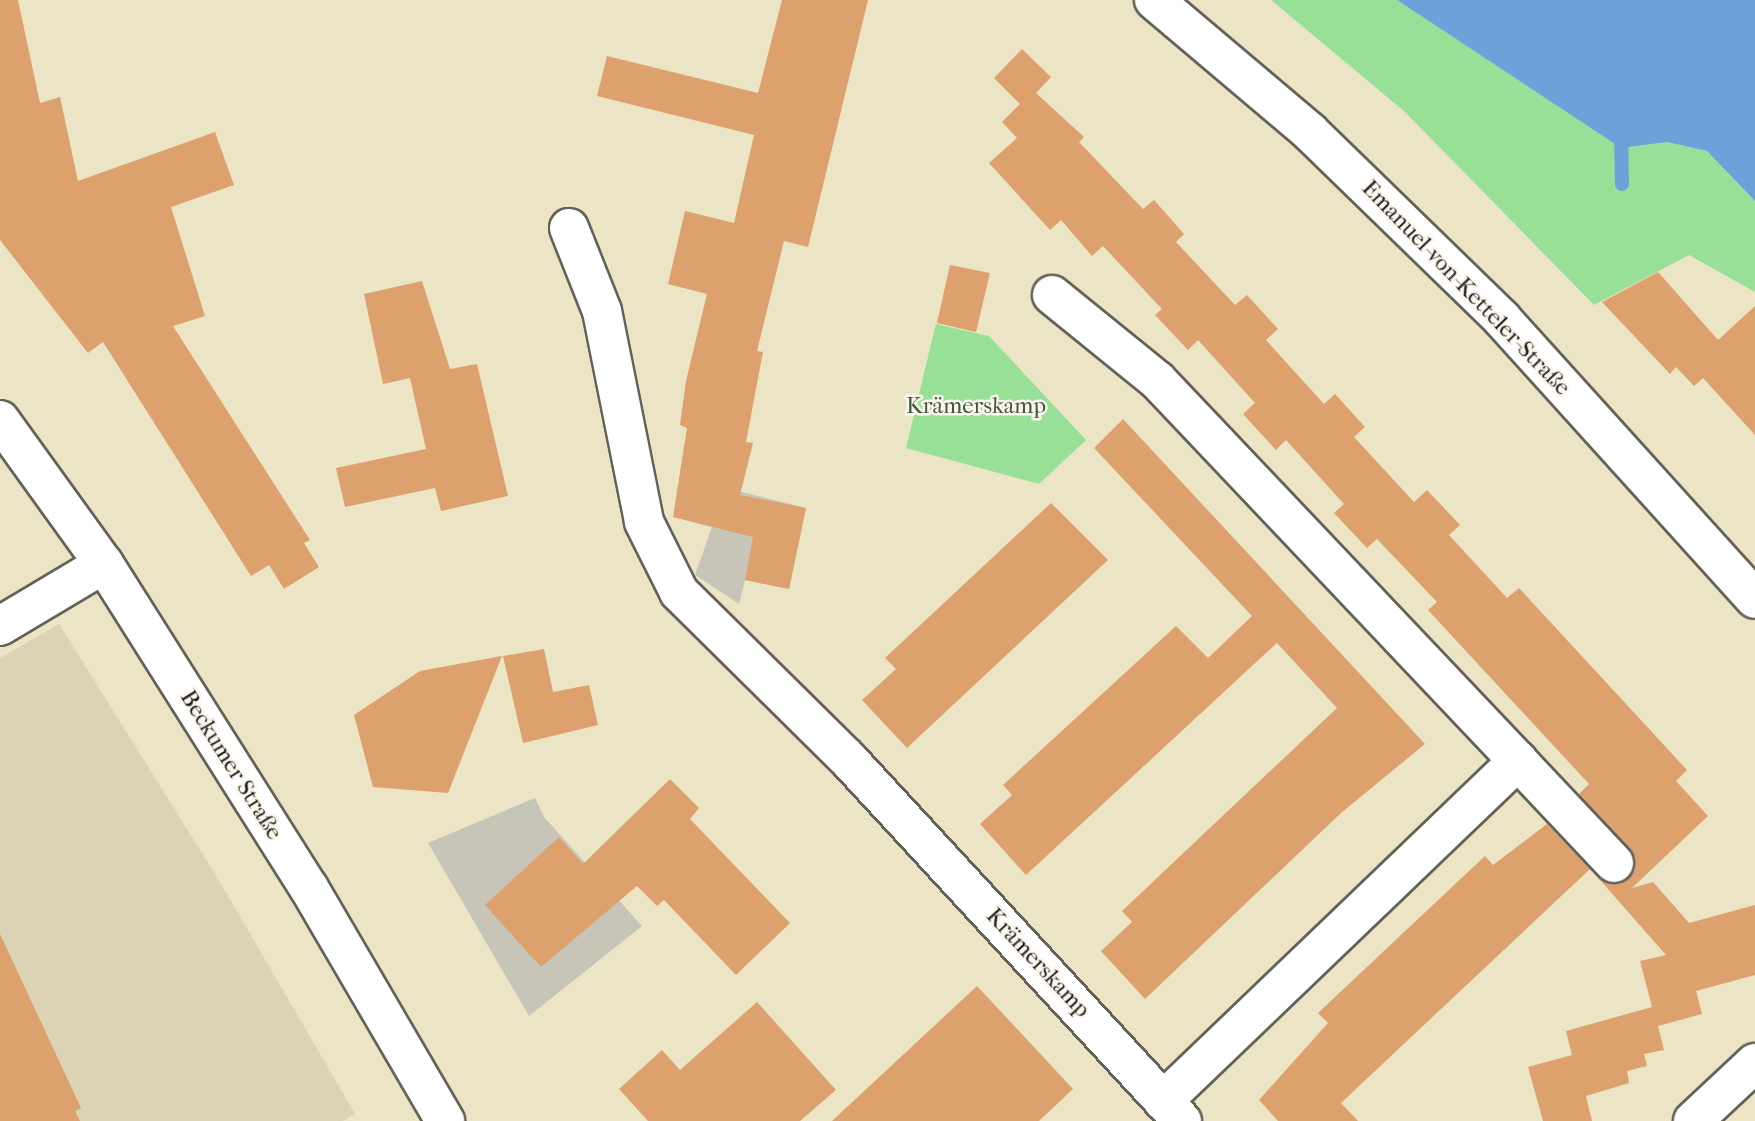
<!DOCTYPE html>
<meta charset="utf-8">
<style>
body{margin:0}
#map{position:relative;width:1755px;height:1121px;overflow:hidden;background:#ebe5c6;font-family:"IM FELL French Canon",serif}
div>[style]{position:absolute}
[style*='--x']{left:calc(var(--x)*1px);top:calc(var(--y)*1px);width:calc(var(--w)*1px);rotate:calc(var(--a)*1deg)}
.built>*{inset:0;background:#dbd3b4}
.industrial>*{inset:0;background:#c6c5b8}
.green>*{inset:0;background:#98df98}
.water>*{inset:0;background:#6aa2d9}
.stream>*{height:14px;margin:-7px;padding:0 7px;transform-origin:7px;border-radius:7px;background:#6aa2d9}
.building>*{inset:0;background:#dca16d}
.roads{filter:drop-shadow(2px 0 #646258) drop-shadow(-2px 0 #646258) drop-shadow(0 2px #646258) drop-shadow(0 -2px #646258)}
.minor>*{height:38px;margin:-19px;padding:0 19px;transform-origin:19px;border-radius:19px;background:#fff}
.major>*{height:38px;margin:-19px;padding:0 19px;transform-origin:19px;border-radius:19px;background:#fff}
span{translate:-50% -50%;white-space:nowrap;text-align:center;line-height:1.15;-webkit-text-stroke:5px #fbf7ec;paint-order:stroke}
.street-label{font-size:23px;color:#1c1c1c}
.park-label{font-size:23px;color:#415641}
</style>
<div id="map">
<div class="built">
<div style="clip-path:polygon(59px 624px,217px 877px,355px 1114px,343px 1121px,0 1121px,0 658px)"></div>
</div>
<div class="industrial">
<div style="clip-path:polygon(682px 477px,806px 508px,789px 589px,745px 580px,739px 604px,695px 575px,712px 527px,673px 517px)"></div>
<div style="clip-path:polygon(535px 798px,544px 817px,642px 926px,529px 1016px,428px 843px)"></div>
</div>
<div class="green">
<div style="clip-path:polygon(1271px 0,1397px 0,1621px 148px,1667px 142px,1707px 151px,1755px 201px,1755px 292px,1689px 255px,1594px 305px,1405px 112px)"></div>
<div style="clip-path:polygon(936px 324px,989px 336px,1086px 440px,1039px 484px,906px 448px)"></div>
</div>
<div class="water">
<div style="clip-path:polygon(1397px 0,1755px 0,1755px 201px,1707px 151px,1667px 142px,1621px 148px)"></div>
</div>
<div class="stream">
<div style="--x:1621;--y:128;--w:56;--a:89"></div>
</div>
<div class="building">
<div style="clip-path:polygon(0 0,18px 0,40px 103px,60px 97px,78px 181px,215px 132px,234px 185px,171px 207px,205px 316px,173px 326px,310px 540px,304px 543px,319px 567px,284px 589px,269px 565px,251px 576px,103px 342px,88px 353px,0 240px)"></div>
<div style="clip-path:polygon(782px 0,868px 0,808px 247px,784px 241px,757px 351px,763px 352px,746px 442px,753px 443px,740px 495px,806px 508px,789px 589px,745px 580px,753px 537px,673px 517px,687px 428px,680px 425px,686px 381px,707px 294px,668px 284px,685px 211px,734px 223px,754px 135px,597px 96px,607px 56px,758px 93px)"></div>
<div style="clip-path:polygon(1022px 49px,1051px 77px,1036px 93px,1084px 137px,1079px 142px,1143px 209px,1154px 200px,1184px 234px,1176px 242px,1235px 305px,1247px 295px,1278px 329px,1266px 340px,1324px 404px,1335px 394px,1365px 427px,1354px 437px,1414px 502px,1427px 490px,1460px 525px,1449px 535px,1507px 598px,1519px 588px,1687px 770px,1676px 781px,1708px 816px,1632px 888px,1653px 882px,1689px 923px,1755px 905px,1755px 975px,1696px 991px,1702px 1014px,1658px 1026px,1664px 1050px,1644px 1054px,1647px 1066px,1627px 1071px,1629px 1083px,1586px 1096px,1592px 1121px,1543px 1121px,1528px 1067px,1572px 1055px,1566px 1031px,1652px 1007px,1640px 961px,1666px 955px,1593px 872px,1620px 884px,1635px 870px,1635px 857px,1579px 794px,1589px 784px,1428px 610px,1437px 602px,1377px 539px,1367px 548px,1334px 513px,1344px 504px,1286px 440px,1276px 450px,1243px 414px,1255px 403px,1198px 340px,1188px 350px,1155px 315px,1162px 309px,1103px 246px,1092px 256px,1061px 220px,1050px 230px,989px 163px,1017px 138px,1002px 122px,1020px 104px,994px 78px)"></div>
<div style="clip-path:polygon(950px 265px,990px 273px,976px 332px,937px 323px)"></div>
<div style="clip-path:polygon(1658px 272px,1718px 340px,1755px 306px,1755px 435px,1703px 378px,1694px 386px,1676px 367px,1670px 374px,1602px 302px)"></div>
<div style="clip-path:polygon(422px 281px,450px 369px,477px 364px,508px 496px,441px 511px,435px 488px,345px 507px,336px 468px,426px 449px,410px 378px,383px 384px,364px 294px)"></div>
<div style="clip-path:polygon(1123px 419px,1425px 744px,1341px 813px,1145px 999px,1101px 951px,1132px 922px,1122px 911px,1337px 708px,1277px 643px,1026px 875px,980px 824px,1012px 795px,1003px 785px,1176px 626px,1208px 658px,1252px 616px,1094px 448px)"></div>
<div style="clip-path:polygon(1051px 503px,1108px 560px,907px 748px,862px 700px,896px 669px,885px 658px)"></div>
<div style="clip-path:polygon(544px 649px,553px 692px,589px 685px,598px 725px,523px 743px,503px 656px)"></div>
<div style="clip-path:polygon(502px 656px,448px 793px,373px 787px,354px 715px,420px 671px)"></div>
<div style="clip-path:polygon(670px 779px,699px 808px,690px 819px,790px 923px,736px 975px,664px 900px,657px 906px,637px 886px,541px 967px,485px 905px,559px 837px,583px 864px)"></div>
<div style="clip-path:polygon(1547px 824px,1590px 869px,1341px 1103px,1358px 1121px,1278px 1121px,1259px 1100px,1328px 1023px,1318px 1013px,1485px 856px,1493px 865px)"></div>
<div style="clip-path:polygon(0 934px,81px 1108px,75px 1111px,80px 1121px,0 1121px)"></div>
<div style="clip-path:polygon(977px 986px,1073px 1089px,1039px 1121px,832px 1121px)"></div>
<div style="clip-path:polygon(757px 1002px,836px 1090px,800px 1121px,648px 1121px,619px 1089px,662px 1050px,680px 1070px)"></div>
</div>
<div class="roads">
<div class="minor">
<div style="--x:569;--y:228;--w:89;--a:68.3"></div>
<div style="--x:602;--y:311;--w:215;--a:78.7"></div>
<div style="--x:644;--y:522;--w:78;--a:63.4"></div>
<div style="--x:679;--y:592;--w:236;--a:44.7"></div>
<div style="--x:847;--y:758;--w:494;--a:47.3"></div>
<div style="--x:1052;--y:295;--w:135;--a:39"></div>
<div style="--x:1157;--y:380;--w:525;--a:46.54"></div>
<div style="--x:0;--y:626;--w:121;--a:-30.8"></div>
<div style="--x:1163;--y:1101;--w:492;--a:-43.8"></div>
<div style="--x:1518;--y:761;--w:140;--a:46.7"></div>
<div style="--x:1693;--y:1121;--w:85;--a:-43.1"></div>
</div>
<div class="major">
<div style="--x:1154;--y:0;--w:204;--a:40.2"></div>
<div style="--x:1310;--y:132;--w:268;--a:44.2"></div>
<div style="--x:1502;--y:319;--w:377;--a:47.9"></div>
<div style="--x:0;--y:420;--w:178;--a:54.2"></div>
<div style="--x:104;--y:564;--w:383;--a:57.7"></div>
<div style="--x:309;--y:888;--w:270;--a:59.7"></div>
</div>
</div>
<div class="street-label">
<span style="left:1466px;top:288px;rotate:46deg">Emanuel-von-Ketteler-Straße</span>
<span style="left:231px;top:765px;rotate:58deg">Beckumer Straße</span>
<span style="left:1038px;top:963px;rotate:47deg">Krämerskamp</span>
</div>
<div class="park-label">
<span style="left:976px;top:406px">Krämerskamp</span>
</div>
</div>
